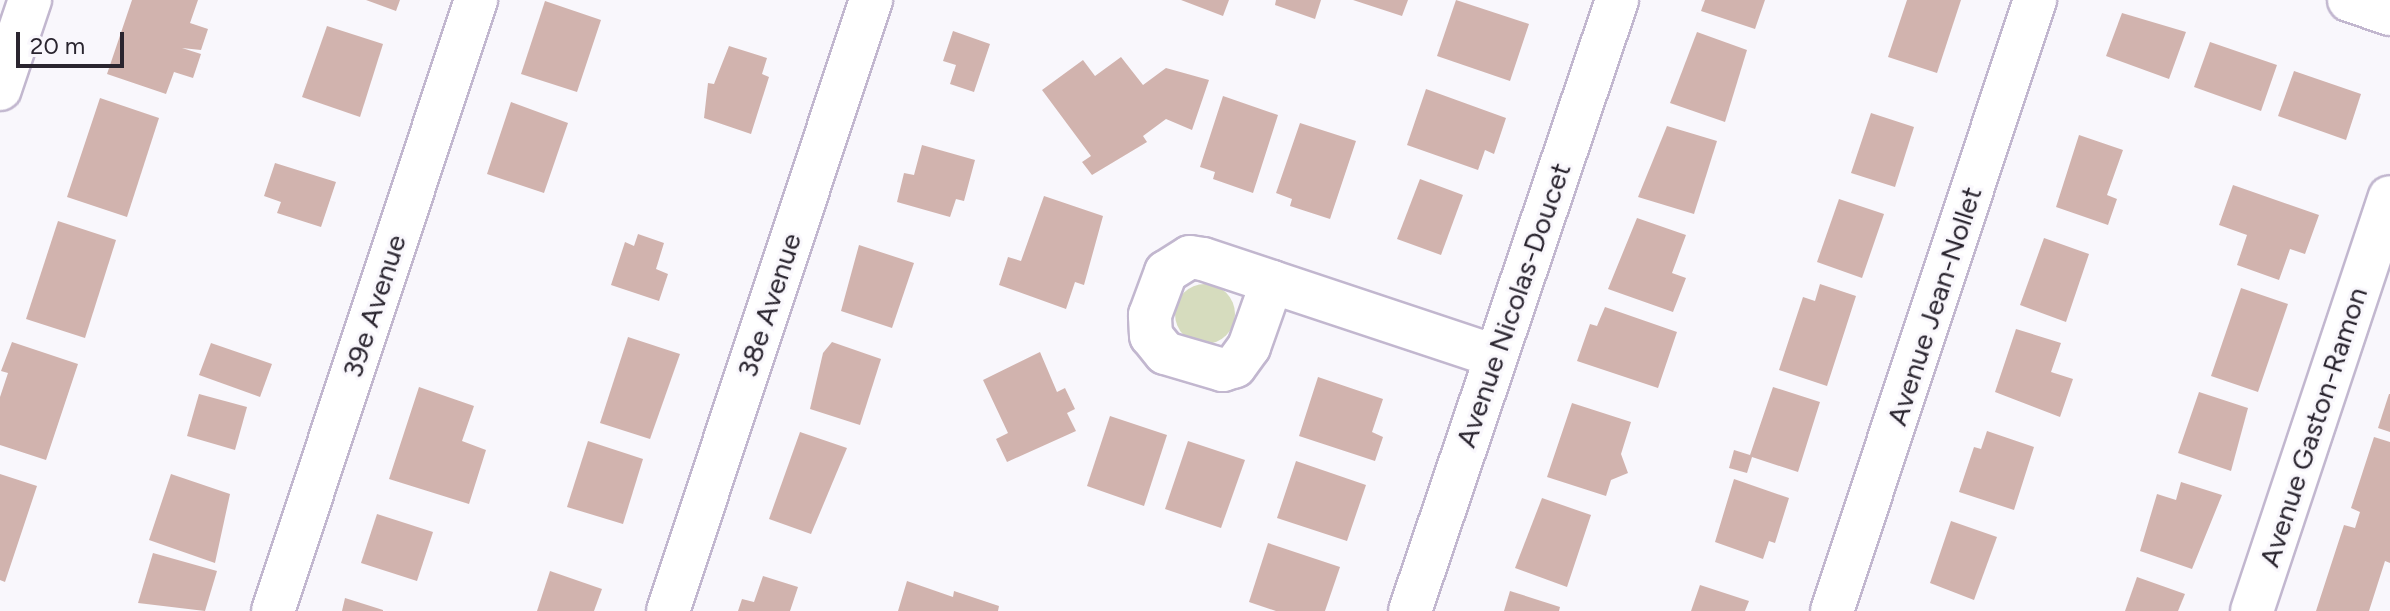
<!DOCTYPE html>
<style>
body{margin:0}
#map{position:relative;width:2390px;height:611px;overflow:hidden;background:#f9f7fc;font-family:Figtree,sans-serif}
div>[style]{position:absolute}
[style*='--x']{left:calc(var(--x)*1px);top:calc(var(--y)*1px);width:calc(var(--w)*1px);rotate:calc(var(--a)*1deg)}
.green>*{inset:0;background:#d6dcbe}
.round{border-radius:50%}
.building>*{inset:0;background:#d1b3ae}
.roads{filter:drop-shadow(2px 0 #c2b7cf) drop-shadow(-2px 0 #c2b7cf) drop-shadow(0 2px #c2b7cf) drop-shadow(0 -2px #c2b7cf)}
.minor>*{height:42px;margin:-21px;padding:0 21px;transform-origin:21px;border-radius:21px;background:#fff}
span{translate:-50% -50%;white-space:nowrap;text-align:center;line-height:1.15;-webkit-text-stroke:6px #f9f7fc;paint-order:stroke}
.street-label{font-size:28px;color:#2a252f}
.scale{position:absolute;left:16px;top:32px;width:108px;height:36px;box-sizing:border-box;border:4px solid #2a252f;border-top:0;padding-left:10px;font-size:24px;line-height:28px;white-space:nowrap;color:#2a252f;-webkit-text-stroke:6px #f9f7fc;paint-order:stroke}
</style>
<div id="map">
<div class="green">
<div class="round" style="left:1175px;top:284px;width:60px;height:60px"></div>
</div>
<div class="building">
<div style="clip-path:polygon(132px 0,198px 0,190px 23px,208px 29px,201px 50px,182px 48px,201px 54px,193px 78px,174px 72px,166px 94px,107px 74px)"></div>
<div style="clip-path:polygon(366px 0,400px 0,396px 11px)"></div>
<div style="clip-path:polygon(1181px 0,1229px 0,1223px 16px)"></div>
<div style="clip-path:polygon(1276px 0,1321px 0,1315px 19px,1275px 5px)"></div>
<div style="clip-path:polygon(1353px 0,1408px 0,1402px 16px)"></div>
<div style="clip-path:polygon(1456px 0,1529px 24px,1510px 81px,1437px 56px)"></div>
<div style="clip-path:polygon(1705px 0,1765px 0,1755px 29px,1701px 11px)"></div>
<div style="clip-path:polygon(1907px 0,1961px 0,1937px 73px,1888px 57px)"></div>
<div style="clip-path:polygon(545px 1px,601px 20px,577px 92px,521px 74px)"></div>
<div style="clip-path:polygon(2122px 13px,2186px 32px,2169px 79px,2106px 56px)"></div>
<div style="clip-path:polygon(327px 26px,383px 44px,360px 117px,302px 97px)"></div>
<div style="clip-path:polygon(953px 31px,990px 44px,974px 92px,950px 84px,956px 65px,943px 61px)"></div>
<div style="clip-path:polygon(1697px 32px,1747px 50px,1725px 122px,1670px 103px)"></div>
<div style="clip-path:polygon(2210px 42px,2277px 65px,2261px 111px,2194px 87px)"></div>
<div style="clip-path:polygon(729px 46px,767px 58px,762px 74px,769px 77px,751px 134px,704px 118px,708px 83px,714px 84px)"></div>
<div style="clip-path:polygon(1121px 57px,1143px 85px,1166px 68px,1209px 80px,1192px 130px,1166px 119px,1143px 136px,1147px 142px,1092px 175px,1082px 162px,1091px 156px,1042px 90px,1083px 60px,1095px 76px)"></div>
<div style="clip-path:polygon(2294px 71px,2361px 94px,2346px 140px,2278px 116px)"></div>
<div style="clip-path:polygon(1426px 89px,1506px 118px,1494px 154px,1485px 150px,1478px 170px,1407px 145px)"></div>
<div style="clip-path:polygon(1223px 96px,1278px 115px,1253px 193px,1213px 179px,1215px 172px,1200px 167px)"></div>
<div style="clip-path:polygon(100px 98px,159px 118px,127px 217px,67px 197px)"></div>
<div style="clip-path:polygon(511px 102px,568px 123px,544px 193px,487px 174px)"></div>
<div style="clip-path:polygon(1871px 113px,1914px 127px,1895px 187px,1851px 173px)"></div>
<div style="clip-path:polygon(1300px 123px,1356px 141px,1330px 219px,1290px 206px,1292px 199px,1276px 193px)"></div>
<div style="clip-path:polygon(1667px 126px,1717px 141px,1694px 214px,1638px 197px)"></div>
<div style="clip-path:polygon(2079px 135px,2123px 150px,2107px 195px,2117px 199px,2108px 225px,2056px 207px)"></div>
<div style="clip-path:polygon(922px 145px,975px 160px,964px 201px,956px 199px,950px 217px,897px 202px,904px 173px,914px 175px)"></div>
<div style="clip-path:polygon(275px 163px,336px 182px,321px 227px,277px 213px,281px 202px,264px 196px)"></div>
<div style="clip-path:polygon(1420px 179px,1463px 195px,1441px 255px,1397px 239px)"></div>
<div style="clip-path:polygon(2233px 185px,2319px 215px,2305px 254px,2290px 249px,2279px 280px,2237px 265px,2247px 235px,2219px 225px)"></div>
<div style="clip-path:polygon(1044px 196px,1103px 216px,1084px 285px,1075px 282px,1066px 309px,999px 285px,1008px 257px,1021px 261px)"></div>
<div style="clip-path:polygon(1839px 199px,1884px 214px,1862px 278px,1817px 262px)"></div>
<div style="clip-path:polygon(1637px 218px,1686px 235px,1672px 273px,1686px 278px,1673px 312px,1608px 289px)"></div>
<div style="clip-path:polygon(58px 221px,116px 240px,85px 338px,26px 319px)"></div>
<div style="clip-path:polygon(638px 234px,664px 243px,656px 269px,668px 274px,659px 301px,611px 285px,625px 242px,634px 246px)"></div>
<div style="clip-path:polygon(2044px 238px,2089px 254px,2066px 322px,2020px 305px)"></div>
<div style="clip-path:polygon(859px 245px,914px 263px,892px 328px,841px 311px)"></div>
<div style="clip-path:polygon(1820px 284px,1856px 296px,1827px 386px,1779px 370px,1803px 297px,1815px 301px)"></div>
<div style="clip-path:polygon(2241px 288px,2288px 304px,2258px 392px,2211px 376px)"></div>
<div style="clip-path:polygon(1605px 307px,1677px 332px,1658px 388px,1577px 361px,1590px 324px,1597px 326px)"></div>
<div style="clip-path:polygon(2016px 329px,2061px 343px,2051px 372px,2073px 379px,2060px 417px,1995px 392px)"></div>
<div style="clip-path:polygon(628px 337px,680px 354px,650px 439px,600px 423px)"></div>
<div style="clip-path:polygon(12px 342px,78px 364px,46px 460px,0 445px,0 397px,8px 373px,1px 371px)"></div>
<div style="clip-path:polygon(832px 342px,881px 359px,860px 425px,810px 409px,823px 353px)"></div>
<div style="clip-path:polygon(211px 343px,272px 364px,260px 397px,199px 375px)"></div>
<div style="clip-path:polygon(1040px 352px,1057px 392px,1065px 388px,1075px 409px,1067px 413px,1076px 431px,1007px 462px,996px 439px,1008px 433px,983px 380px)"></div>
<div style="clip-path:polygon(1318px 377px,1383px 399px,1372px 432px,1383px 437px,1375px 461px,1299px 436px)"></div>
<div style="clip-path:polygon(419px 387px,474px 406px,462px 441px,486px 450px,469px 504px,389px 479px)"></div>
<div style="clip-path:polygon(1773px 387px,1820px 402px,1798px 472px,1752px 457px,1747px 473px,1729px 468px,1734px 450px,1750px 455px)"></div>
<div style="clip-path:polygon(2199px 392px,2248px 408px,2231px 471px,2178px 453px)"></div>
<div style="clip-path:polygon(199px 394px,247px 407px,235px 450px,187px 436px)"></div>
<div style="clip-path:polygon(2389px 394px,2390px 394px,2390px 432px,2378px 428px)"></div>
<div style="clip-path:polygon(1572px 403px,1631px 422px,1621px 454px,1628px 473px,1611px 480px,1606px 496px,1547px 477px)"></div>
<div style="clip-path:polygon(1110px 416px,1167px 435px,1144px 506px,1087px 486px)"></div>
<div style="clip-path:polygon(1987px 431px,2034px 447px,2014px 510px,1959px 492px,1974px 447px,1981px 449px)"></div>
<div style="clip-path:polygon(800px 432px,847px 448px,811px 534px,769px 519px)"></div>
<div style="clip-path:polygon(2374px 437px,2390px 442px,2390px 563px,2385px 561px,2369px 611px,2316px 611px,2344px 525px,2355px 528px,2360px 512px,2351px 508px)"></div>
<div style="clip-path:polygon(588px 441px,643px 459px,623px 524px,567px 507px)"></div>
<div style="clip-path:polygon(1188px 441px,1245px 460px,1221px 528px,1165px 509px)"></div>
<div style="clip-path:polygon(1296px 461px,1366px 485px,1347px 541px,1277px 518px)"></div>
<div style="clip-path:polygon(0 474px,37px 486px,5px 582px,0 580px)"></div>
<div style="clip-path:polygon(171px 474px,230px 494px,215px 563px,149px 540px)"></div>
<div style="clip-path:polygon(1734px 479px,1789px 498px,1775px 543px,1769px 541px,1763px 559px,1715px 542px)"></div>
<div style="clip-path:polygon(2181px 482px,2222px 495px,2192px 569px,2140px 551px,2157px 494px,2176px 500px)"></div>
<div style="clip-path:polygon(1542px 498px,1591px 515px,1567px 587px,1515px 568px)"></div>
<div style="clip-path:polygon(377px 514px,433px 532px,417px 581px,361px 563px)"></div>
<div style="clip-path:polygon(1951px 521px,1997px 537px,1974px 600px,1930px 583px)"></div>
<div style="clip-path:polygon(1268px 543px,1340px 567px,1325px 611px,1276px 611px,1249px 602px)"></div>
<div style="clip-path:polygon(153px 553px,217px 571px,205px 611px,138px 603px)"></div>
<div style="clip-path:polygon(550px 571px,602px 589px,594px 611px,537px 611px)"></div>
<div style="clip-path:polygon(763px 576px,798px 587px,790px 611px,738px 611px,742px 599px,754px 602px)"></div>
<div style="clip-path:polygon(2137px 577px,2185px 594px,2178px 611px,2125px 611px)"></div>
<div style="clip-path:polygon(907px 581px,953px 597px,954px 591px,999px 606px,998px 611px,898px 611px)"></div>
<div style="clip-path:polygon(1700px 585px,1749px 601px,1745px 611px,1691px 611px)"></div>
<div style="clip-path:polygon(1510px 591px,1560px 607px,1559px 611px,1504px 611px)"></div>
<div style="clip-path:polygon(345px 598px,383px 610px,383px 611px,342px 611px)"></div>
</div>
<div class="roads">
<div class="minor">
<div style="--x:2349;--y:0;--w:43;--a:18.9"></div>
<div style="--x:0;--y:89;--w:94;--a:-71.4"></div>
<div style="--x:1272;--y:282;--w:69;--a:109.5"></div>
<div style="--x:1249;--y:347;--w:24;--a:126"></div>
<div style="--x:1235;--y:366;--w:13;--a:162"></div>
<div style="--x:1223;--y:370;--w:60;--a:-163.7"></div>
<div style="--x:1165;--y:353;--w:22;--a:-129"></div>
<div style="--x:1151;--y:336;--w:21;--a:-93"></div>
<div style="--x:1150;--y:315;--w:46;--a:-69.6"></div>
<div style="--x:1166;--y:272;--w:28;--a:-32"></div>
<div style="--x:1190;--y:257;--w:13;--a:9"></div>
<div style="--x:1203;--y:259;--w:73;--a:18.4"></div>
<div style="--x:1272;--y:282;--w:235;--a:18.4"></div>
<div style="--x:273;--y:611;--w:644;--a:-71.62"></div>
<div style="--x:668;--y:611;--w:644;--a:-71.62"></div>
<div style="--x:1410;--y:611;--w:645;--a:-71.28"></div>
<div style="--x:1832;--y:611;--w:644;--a:-71.62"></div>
<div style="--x:2252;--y:611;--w:436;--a:-71.6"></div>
</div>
</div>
<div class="street-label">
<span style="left:769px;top:305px;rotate:-72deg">38e Avenue</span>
<span style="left:1513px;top:305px;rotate:-71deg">Avenue Nicolas-Doucet</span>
<span style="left:374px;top:306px;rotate:-72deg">39e Avenue</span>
<span style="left:1934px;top:306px;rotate:-72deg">Avenue Jean-Nollet</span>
<span style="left:2313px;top:427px;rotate:-72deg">Avenue Gaston-Ramon</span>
</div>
<div class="scale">20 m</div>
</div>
